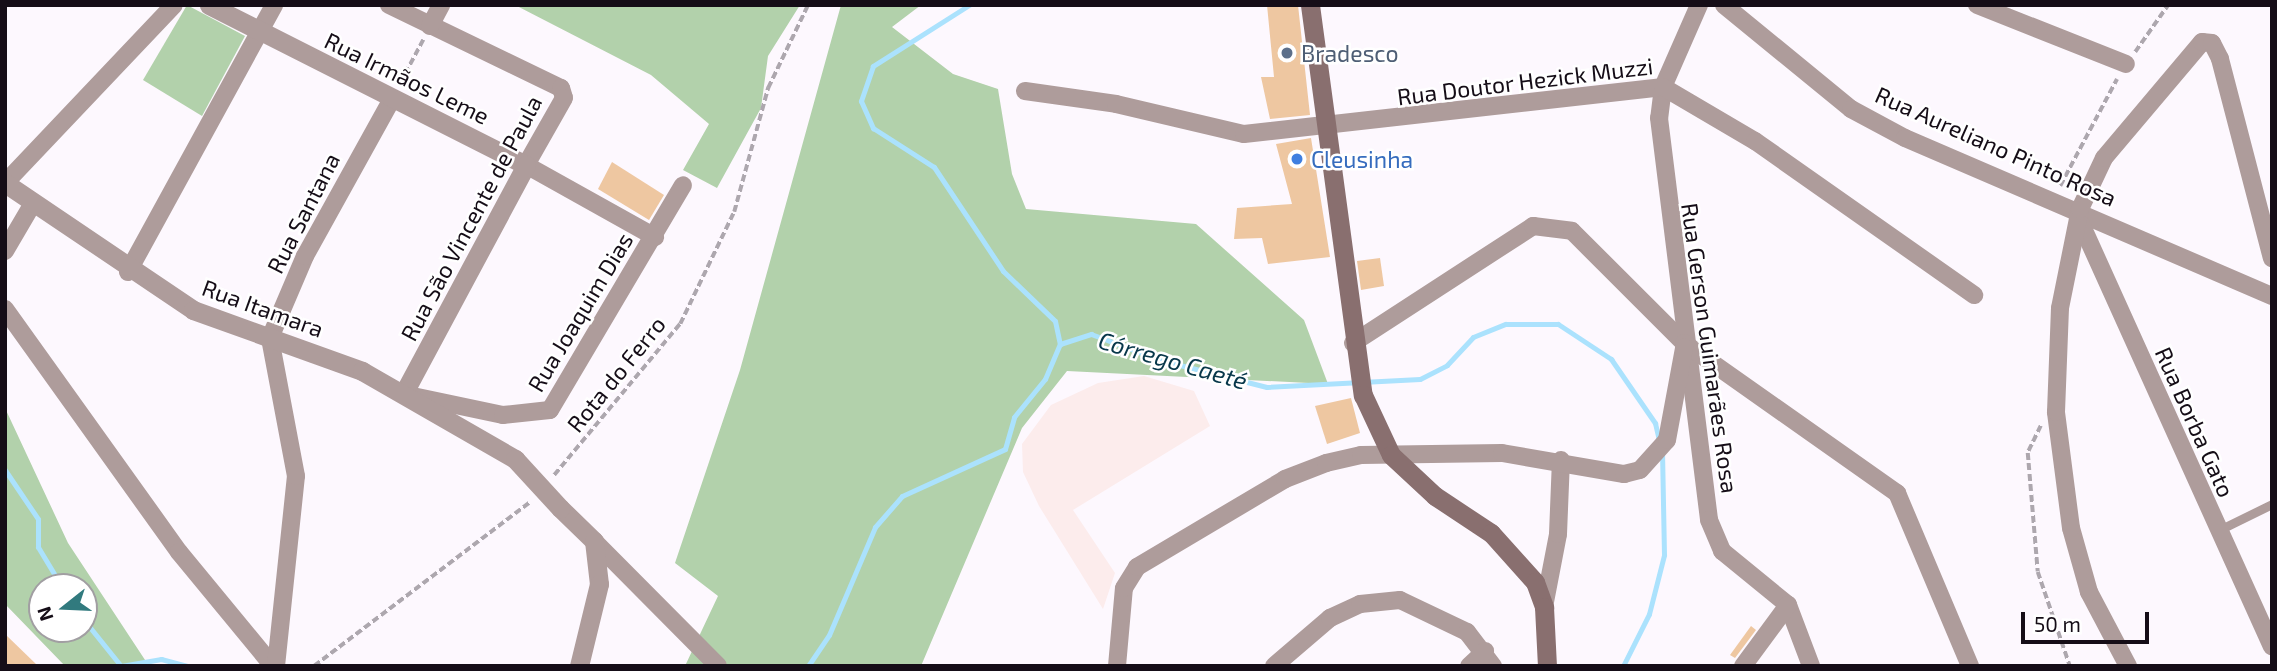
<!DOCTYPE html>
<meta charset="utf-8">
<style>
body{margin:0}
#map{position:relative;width:2277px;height:671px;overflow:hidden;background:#fdf8fe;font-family:"Exo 2",sans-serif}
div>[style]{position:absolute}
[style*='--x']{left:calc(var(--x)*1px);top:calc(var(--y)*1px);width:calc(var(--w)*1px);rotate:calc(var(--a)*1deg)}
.education>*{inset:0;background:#fcecec}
.green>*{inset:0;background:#b2d1ab}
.stream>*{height:5px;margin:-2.5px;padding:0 2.5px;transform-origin:2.5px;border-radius:2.5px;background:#abe2fd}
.building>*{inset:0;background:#eec7a1}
.path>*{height:3.5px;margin-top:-1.75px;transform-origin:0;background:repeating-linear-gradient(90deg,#ada7ae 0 7px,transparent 0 10.5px)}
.service>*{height:9px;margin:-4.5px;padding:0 4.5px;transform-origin:4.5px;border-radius:4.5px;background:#ae9c9b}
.minor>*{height:18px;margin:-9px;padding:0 9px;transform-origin:9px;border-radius:9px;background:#ae9c9b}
.tertiary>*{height:19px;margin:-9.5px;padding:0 9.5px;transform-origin:9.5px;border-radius:9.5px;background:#ae9c9b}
.secondary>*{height:19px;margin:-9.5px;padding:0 9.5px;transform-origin:9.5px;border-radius:9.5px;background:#896f6f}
.tertiary-bridge>*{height:19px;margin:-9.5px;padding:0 9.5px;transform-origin:9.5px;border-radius:9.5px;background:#ae9c9b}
.dots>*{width:19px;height:19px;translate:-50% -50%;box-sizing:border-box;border:4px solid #fff;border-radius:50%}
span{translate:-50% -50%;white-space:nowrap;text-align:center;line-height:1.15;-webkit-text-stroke:5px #fff;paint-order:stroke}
.service-label{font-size:23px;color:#4e5e75}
.left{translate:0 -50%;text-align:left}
.street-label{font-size:23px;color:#150d17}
.shop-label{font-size:23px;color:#366cbe}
.water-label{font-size:24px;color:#07374a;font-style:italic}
.frame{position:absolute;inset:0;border:7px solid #150d17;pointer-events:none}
.north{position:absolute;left:28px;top:573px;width:70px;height:70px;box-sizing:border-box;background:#fff;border:2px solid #a19ea2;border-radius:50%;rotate:252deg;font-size:19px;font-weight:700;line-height:28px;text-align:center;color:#150d17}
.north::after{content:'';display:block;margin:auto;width:24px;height:32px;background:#317a7e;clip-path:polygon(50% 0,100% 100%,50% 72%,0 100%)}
.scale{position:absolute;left:2021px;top:612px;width:128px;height:32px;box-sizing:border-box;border:4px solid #150d17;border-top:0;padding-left:9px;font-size:21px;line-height:24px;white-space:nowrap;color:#150d17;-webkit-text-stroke:5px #fff;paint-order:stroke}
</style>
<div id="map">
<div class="education">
<div style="clip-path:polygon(1144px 376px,1194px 391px,1210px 426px,1073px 510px,1115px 573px,1103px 609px,1039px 506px,1023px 472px,1022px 444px,1051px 405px,1098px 383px)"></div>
</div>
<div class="green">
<div style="clip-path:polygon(187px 5px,245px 36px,202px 116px,143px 80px)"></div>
<div style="clip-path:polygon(515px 5px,800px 5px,768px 56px,761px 108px,717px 188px,683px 170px,709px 124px,651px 75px)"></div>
<div style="clip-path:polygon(841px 5px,921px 5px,892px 27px,953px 74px,998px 89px,1012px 174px,1026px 209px,1196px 224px,1304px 320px,1328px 384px,1067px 371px,1022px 428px,921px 666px,685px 666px,718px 596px,675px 563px,740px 370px)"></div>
<div style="clip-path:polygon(evenodd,5px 408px,68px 543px,149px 666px,65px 666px,5px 604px,5px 408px,84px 587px,84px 629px,42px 629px,42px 587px,84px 587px)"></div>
</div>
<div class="stream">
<div style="--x:969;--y:5;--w:114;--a:147.6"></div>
<div style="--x:873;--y:66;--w:37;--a:109"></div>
<div style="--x:861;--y:101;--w:30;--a:66"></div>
<div style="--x:873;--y:128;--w:72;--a:32.6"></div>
<div style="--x:934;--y:167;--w:125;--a:56.4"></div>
<div style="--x:1003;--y:271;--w:72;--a:43.9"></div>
<div style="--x:1055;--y:321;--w:24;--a:78"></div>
<div style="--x:5;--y:470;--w:59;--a:56"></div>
<div style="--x:38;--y:519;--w:28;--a:90"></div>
<div style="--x:38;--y:547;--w:47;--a:59"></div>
<div style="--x:84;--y:620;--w:59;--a:51.2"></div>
<div style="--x:121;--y:666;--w:41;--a:-9.9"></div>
<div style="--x:161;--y:659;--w:28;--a:15"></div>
<div style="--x:808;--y:666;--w:37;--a:-56"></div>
<div style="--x:829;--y:635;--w:117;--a:-66.9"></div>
<div style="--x:875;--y:527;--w:41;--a:-48.9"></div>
<div style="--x:902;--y:496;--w:113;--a:-24.5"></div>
<div style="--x:1005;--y:449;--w:33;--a:-74"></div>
<div style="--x:1014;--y:417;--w:49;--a:-50.8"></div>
<div style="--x:1045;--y:379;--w:38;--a:-67"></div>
<div style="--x:1060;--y:344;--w:33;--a:-18"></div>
<div style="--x:1091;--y:334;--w:74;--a:20.6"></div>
<div style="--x:1160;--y:360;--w:110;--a:14.2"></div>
<div style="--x:1267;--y:387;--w:153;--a:-3"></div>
<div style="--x:1420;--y:379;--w:30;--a:-27"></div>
<div style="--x:1447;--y:365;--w:38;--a:-47"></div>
<div style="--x:1473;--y:337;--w:35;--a:-22"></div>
<div style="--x:1506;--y:324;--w:52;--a:0"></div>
<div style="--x:1558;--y:324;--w:64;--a:33.4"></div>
<div style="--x:1611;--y:359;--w:78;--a:55.5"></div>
<div style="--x:1655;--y:423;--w:18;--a:77"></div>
<div style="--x:1623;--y:666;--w:58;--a:-63.4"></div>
<div style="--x:1649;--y:614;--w:61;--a:-75.7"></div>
<div style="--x:1664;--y:555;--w:101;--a:-91.1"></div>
</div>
<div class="building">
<div style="clip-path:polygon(1267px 5px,1298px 5px,1310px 115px,1270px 119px,1261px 77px,1274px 77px)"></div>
<div style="clip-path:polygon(1311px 138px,1330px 257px,1268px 264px,1262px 238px,1234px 239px,1237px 208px,1292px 204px,1276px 144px)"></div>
<div style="clip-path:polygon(612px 162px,664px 195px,649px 220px,598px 189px)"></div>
<div style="clip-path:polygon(1380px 258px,1384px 286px,1361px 290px,1357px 261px)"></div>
<div style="clip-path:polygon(1351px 398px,1360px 433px,1327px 444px,1315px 406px)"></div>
<div style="clip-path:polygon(1751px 626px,1756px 630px,1735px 658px,1730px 655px)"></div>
<div style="clip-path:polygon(5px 634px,38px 666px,5px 666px)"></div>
</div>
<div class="path">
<div style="--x:2135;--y:52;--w:57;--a:-54.9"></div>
<div style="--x:400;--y:83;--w:49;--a:-61.9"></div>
<div style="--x:2060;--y:186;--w:121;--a:-62"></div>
<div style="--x:2041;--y:426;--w:30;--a:116"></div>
<div style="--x:2028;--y:453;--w:119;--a:85.2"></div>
<div style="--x:2038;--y:572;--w:99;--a:71.2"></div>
<div style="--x:554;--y:475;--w:197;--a:-50.2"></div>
<div style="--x:680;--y:324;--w:124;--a:-64.3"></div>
<div style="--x:734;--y:212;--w:129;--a:-74.7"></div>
<div style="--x:768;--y:88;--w:92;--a:-64.3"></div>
<div style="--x:314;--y:666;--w:271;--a:-37.2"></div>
</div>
<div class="service">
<div style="--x:2219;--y:530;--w:59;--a:-26.1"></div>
</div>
<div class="minor">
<div style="--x:389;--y:5;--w:191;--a:25.8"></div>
<div style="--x:561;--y:88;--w:10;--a:73"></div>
<div style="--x:564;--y:98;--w:77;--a:119.6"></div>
<div style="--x:526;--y:165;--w:148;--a:29.2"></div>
<div style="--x:1699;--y:5;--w:90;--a:113.7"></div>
<div style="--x:1663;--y:87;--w:31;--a:97"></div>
<div style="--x:1659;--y:118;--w:405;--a:82.9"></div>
<div style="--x:1709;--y:520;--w:34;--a:67"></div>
<div style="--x:1722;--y:551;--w:85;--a:39.3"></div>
<div style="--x:1788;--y:605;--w:65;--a:69.3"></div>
<div style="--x:1724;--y:5;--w:164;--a:39.3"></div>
<div style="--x:1851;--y:109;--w:61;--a:28.2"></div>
<div style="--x:1905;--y:138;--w:400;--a:23.3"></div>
<div style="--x:1977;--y:5;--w:160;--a:21.6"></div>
<div style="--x:430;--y:26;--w:24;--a:-62"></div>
<div style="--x:1025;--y:91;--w:92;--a:8.1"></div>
<div style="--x:1116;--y:104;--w:131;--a:13.2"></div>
<div style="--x:1244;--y:134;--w:422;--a:-6.4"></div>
<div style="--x:1663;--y:87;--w:107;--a:30.4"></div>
<div style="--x:1755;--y:141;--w:268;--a:35.1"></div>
<div style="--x:5;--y:183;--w:245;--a:-46.5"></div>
<div style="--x:2078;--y:217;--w:471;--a:65.7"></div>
<div style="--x:5;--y:251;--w:53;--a:-59.6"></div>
<div style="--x:128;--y:272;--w:304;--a:-61.3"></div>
<div style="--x:5;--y:309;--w:299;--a:54.4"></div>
<div style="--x:179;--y:552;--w:148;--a:50.5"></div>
<div style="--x:1353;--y:343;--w:215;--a:-33"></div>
<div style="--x:1533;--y:226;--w:39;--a:7"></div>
<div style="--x:1572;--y:231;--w:158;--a:45"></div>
<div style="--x:1684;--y:343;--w:261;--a:35.2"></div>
<div style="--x:1897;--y:493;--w:188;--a:67.1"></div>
<div style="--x:408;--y:395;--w:97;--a:11.9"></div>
<div style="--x:503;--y:415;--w:47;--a:-6.1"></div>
<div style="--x:550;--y:410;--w:261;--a:-59.4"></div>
<div style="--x:594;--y:541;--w:176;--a:45.2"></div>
<div style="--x:1544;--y:607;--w:74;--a:-79.1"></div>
<div style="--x:1558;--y:534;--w:74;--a:-87.7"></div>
<div style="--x:276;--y:666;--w:191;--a:-84"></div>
<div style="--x:296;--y:476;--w:140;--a:-100.7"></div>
<div style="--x:270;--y:338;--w:89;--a:-66.9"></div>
<div style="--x:305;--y:256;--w:179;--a:-61"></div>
<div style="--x:1117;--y:666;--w:78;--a:-84.9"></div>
<div style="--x:1124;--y:588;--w:25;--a:-58"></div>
<div style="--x:1137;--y:567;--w:172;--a:-30.7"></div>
<div style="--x:1285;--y:479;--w:44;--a:-21.3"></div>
<div style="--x:1326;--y:463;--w:36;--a:-13"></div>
<div style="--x:1361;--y:455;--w:141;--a:-0.8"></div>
<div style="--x:1502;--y:453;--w:124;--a:9.8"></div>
<div style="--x:1624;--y:474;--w:16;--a:-14"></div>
<div style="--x:1640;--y:470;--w:40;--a:-48"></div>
<div style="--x:1667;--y:440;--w:94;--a:-79.5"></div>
<div style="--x:1274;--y:666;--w:74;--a:-40.6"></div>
<div style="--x:1330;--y:618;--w:33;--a:-25"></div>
<div style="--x:1360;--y:604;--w:40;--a:-5.7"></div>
<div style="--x:1400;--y:600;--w:74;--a:25.5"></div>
<div style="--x:1467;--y:632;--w:43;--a:52.6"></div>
<div style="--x:1469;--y:666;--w:22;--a:-43"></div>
<div style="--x:1743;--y:666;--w:76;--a:-53.6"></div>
<div style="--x:2128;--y:666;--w:84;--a:-117.8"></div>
<div style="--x:2089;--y:592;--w:66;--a:-105.7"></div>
<div style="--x:2071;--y:528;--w:117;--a:-97.4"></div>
<div style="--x:2056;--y:412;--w:104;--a:-87.8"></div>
<div style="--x:2060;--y:308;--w:101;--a:-78.6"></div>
<div style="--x:2080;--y:209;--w:56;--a:-64.8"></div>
<div style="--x:2104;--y:158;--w:152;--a:-49.8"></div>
<div style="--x:2202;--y:42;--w:10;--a:6"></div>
<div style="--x:2212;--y:43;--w:18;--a:63"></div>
<div style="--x:2220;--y:59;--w:206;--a:75.4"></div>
</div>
<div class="tertiary">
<div style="--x:209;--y:5;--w:355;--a:26.8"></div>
<div style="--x:526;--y:165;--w:259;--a:118.2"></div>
<div style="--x:5;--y:183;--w:227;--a:34"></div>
<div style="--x:193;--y:310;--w:180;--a:19.8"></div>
<div style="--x:362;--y:371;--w:177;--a:29.9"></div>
<div style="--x:560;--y:508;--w:47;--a:44.1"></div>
<div style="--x:594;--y:541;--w:43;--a:83.4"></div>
<div style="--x:599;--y:584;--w:84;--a:103.7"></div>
</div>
<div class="secondary">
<div style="--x:1310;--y:5;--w:394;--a:82.3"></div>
<div style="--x:1363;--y:395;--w:66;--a:65"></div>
<div style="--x:1391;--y:455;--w:60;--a:43"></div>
<div style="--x:1435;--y:496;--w:67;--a:33.5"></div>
<div style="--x:1491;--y:533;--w:66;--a:48.1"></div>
<div style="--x:1535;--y:582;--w:27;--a:70"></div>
<div style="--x:1544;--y:607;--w:59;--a:87.1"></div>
</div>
<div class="tertiary-bridge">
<div style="--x:515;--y:459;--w:67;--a:47.4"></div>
</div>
<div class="dots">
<div style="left:1287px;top:53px;background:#5c6f8a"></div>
<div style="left:1297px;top:159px;background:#3f7fe0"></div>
</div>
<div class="service-label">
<span class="left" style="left:1301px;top:53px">Bradesco</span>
</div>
<div class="street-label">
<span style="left:407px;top:78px;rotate:26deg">Rua Irmãos Leme</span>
<span style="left:1525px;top:81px;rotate:-7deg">Rua Doutor Hezick Muzzi</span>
<span style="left:1996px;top:146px;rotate:24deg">Rua Aureliano Pinto Rosa</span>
<span style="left:303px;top:213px;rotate:-63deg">Rua Santana</span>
<span style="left:471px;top:218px;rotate:-62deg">Rua São Vincente de Paula</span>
<span style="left:263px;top:308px;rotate:20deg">Rua Itamara</span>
<span style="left:580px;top:312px;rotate:-59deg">Rua Joaquim Dias</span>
<span style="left:1710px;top:348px;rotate:82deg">Rua Gerson Guimarães Rosa</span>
<span style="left:616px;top:374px;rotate:-51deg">Rota do Ferro</span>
<span style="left:2195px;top:422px;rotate:66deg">Rua Borba Gato</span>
</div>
<div class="shop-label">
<span class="left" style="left:1311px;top:159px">Cleusinha</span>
</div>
<div class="water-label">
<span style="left:1173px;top:360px;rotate:16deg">Córrego Caeté</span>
</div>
<div class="frame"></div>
<div class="north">N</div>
<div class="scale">50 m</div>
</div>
